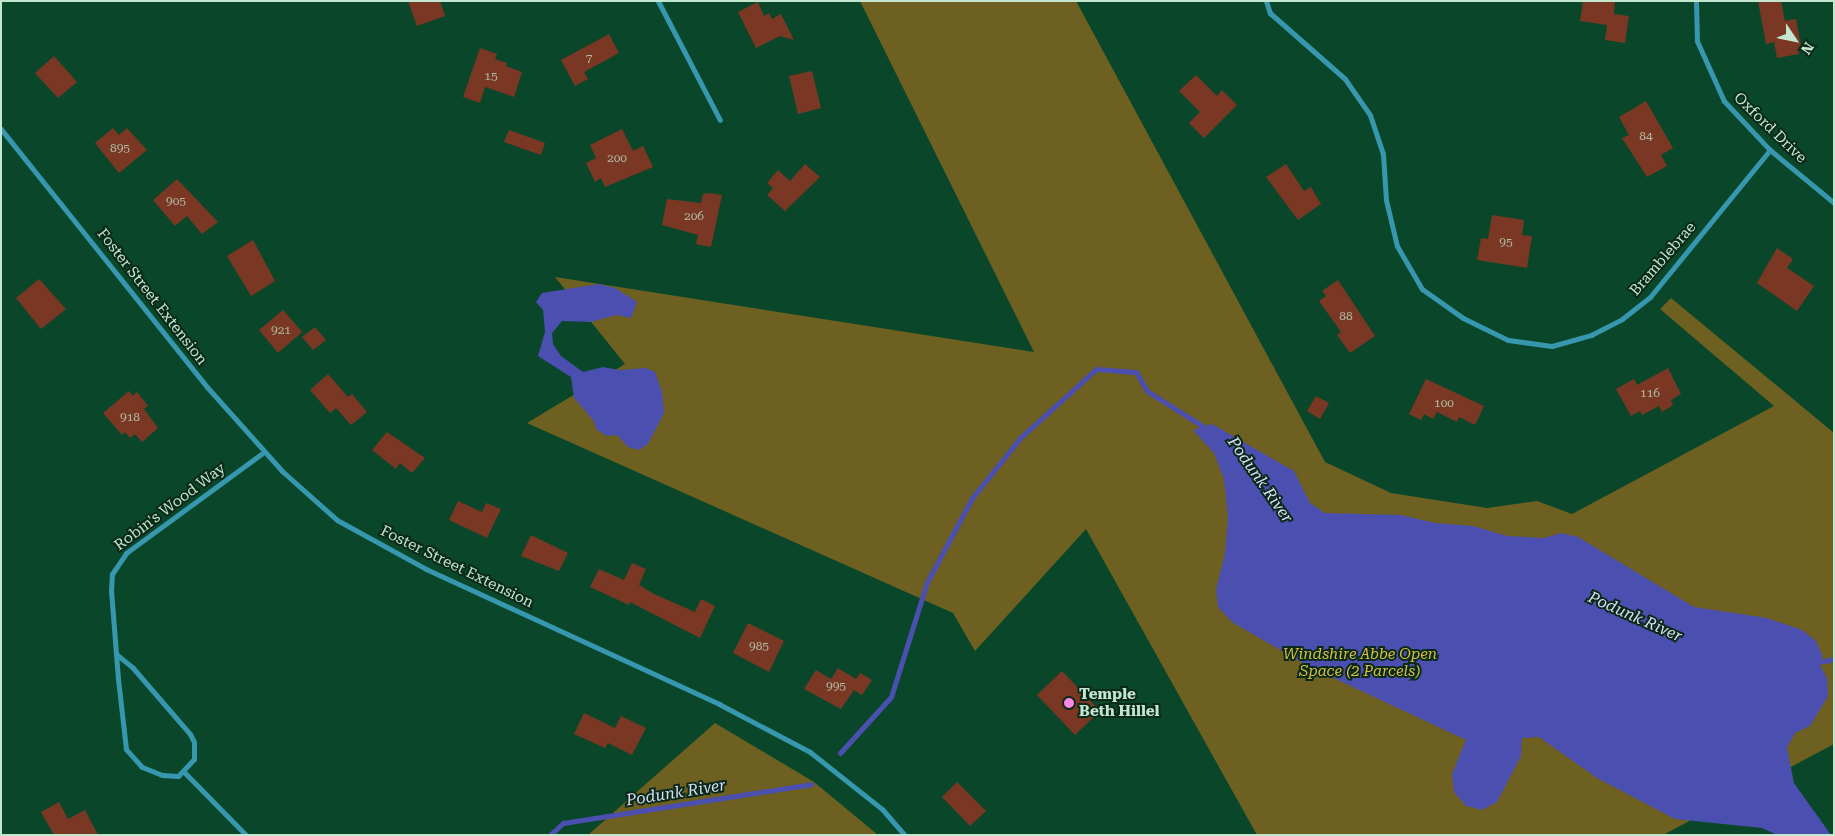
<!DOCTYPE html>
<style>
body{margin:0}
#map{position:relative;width:1835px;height:836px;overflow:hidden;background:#0a472a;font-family:"Roboto Serif",serif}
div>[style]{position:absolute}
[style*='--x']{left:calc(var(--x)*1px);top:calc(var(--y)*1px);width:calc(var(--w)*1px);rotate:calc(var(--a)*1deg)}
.green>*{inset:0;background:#6e6020}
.water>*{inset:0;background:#4b4faf}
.stream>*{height:5px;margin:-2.5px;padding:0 2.5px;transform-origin:2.5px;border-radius:2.5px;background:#4b4faf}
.building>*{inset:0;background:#7a3724}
.minor>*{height:5px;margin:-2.5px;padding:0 2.5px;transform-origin:2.5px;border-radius:2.5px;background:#3797af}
.dots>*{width:14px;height:14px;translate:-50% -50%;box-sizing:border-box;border:2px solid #0a2919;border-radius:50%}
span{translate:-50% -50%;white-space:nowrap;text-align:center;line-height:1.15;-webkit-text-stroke:4px #0a2919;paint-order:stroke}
.number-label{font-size:12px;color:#b0baa4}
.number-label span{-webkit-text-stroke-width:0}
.street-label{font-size:15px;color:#c2e6ce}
.park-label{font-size:15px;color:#d9be3f;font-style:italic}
.poi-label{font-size:15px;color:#c2e6ce;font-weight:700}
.left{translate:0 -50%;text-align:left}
.water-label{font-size:16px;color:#dadff9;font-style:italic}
.frame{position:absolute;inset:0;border:2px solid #c2e6ce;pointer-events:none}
.north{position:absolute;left:1770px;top:15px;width:50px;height:50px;-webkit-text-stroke:4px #0a2919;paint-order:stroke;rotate:124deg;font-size:14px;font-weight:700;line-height:20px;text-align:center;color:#c2e6ce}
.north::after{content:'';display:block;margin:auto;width:18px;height:22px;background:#c2e6ce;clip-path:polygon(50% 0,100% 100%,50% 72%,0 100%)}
</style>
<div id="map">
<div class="green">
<div style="clip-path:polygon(860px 1px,1076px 1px,1325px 462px,1391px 493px,1487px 508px,1537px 501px,1572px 514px,1774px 406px,1660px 309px,1671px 298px,1834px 433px,1834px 744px,1663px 835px,1257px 835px,1086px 529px,975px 651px,953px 613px,527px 423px,625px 364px,555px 277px,1034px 352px)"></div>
<div style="clip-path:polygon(715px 723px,814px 782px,878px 835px,588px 835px)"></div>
</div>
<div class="water">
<div style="clip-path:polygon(599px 284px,615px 288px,637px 302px,631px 318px,617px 315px,590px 322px,562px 321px,552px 333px,553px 344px,561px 356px,583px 372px,603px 367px,619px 370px,646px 368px,655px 372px,662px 392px,664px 413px,648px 444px,639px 450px,628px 447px,617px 435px,607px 436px,597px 430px,593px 420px,574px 398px,571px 377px,538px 356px,545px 332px,543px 310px,536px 302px,542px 293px)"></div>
<div style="clip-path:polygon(1212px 424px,1294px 471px,1310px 503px,1325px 513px,1401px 515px,1435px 523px,1473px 526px,1507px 536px,1544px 538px,1561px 533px,1578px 537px,1694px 607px,1767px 618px,1802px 630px,1816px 641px,1823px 657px,1819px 663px,1827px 678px,1828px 696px,1810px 726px,1795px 733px,1787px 748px,1794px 783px,1831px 835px,1777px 835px,1762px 828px,1675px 819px,1597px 778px,1539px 737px,1522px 738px,1521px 756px,1497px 802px,1482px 810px,1466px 806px,1454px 792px,1452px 774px,1466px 740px,1308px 666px,1232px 622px,1218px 607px,1216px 590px,1225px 554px,1228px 517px,1224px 479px,1214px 453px,1193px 430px)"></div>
</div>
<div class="stream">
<div style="--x:1812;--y:663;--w:22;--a:-10"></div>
<div style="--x:840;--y:753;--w:76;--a:-47.7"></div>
<div style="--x:891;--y:697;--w:121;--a:-72.6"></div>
<div style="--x:927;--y:582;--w:95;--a:-61.8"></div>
<div style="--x:972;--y:498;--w:77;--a:-51.3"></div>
<div style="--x:1020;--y:438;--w:103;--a:-42.2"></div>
<div style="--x:1096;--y:369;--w:40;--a:4.3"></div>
<div style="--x:1136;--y:372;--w:22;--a:60"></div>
<div style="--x:1147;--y:391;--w:73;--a:32.2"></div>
<div style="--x:550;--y:835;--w:18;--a:-43"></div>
<div style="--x:563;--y:823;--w:251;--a:-8.9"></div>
</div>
<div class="building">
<div style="clip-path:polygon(408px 1px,440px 1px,445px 16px,417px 26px)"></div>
<div style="clip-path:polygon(1583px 1px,1615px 1px,1614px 14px,1629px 16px,1625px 43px,1605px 40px,1607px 25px,1580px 21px)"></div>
<div style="clip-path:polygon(1758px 1px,1781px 1px,1785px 21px,1796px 19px,1801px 46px,1798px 47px,1799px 54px,1777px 58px,1774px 42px,1766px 44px)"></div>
<div style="clip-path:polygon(758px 2px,764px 16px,769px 13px,772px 19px,781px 14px,794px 40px,780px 36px,756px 48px,738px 12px)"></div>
<div style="clip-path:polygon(609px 34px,619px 53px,584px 72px,588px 79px,575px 86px,561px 60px)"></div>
<div style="clip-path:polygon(480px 48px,497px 54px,495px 59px,507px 63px,506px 66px,522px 72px,514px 97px,485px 87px,480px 103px,463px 97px)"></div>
<div style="clip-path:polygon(54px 56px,77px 82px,58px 98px,35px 73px)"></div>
<div style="clip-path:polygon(812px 71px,821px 108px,798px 114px,789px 76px)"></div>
<div style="clip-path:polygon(1196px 75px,1217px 96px,1222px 90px,1237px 105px,1204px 138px,1189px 123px,1200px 112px,1179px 91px)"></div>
<div style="clip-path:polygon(1646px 101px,1673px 148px,1661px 155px,1667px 166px,1647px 177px,1622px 138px,1629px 135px,1619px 117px)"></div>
<div style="clip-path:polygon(113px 128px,119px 135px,127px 128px,147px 150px,119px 173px,95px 143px)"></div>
<div style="clip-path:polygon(622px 129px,633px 151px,643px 146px,653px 167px,605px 187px,601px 178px,595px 182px,586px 163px,596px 158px,590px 145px)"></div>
<div style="clip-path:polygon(509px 130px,545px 143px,541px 155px,504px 142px)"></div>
<div style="clip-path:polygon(805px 164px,820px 177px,785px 211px,767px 195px,773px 188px,767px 183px,778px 170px,790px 181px)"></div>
<div style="clip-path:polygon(1286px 164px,1304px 191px,1311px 187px,1321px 204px,1298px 220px,1266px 177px)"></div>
<div style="clip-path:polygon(177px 179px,218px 222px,202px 234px,187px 216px,175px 226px,153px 200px)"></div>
<div style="clip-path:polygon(709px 193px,722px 195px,711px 247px,696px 244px,698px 235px,662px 225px,667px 199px,701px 203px,703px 194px)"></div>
<div style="clip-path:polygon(1492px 215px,1524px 220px,1522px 235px,1532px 236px,1527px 268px,1477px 260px,1481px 238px,1488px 239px)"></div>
<div style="clip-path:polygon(253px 240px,275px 281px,251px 296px,227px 256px)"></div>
<div style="clip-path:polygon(1777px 248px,1793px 259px,1787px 268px,1814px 286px,1797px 311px,1757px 283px)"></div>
<div style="clip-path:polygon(39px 279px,66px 309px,41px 329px,16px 298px)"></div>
<div style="clip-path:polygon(1338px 280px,1375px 336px,1350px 353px,1337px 335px,1341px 332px,1319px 301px,1326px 296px,1322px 291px)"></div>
<div style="clip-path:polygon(283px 310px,302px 332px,278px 353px,259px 330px)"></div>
<div style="clip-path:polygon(315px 327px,326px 340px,313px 350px,302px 337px)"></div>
<div style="clip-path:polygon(1668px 368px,1681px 394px,1671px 400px,1673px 405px,1662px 412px,1659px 406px,1642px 415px,1640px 411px,1631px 416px,1616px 389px,1634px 379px,1637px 385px)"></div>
<div style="clip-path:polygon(328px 374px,348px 397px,352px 394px,367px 412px,351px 425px,336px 408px,330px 413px,310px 390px)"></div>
<div style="clip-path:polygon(1426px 379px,1484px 406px,1475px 425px,1459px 417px,1457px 422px,1437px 412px,1433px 419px,1424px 414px,1421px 420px,1409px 414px)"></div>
<div style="clip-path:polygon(129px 391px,133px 396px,137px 392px,148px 406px,144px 409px,158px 428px,142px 442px,135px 434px,130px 438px,125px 432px,122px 435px,103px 413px)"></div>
<div style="clip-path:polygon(1316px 396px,1329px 403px,1320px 419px,1307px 411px)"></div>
<div style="clip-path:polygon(387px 432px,425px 458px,412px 473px,400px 463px,396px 469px,372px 450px)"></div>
<div style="clip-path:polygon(458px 501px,482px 512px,486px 503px,501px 509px,487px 538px,449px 520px)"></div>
<div style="clip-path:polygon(531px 535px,568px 553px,559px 571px,521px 556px)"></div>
<div style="clip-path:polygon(632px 563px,646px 569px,639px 585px,654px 594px,695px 612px,701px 599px,715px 606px,700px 638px,630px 602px,629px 605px,590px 587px,599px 569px,624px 580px)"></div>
<div style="clip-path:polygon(748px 623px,784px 641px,769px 672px,733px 653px)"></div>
<div style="clip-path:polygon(838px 668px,856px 679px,860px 673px,872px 680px,862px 695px,854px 690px,841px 709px,804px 689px,816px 670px,831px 679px)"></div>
<div style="clip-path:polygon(1062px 671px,1100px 711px,1075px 735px,1037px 695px)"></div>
<div style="clip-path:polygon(584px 713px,615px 728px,621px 716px,646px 728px,632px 755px,608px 743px,605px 748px,574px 734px)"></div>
<div style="clip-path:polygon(957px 782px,986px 811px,970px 826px,942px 797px)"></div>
<div style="clip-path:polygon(59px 802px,68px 819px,85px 810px,98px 835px,54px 835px,41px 812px)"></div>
</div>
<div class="minor">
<div style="--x:658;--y:1;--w:134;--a:62.5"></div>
<div style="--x:1266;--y:1;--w:13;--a:72"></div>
<div style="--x:1270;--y:13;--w:100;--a:41.3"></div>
<div style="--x:1345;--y:79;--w:44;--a:55.2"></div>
<div style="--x:1370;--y:115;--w:41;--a:71.6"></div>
<div style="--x:1383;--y:154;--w:46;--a:86.3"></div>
<div style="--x:1386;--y:200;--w:47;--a:76.6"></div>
<div style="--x:1397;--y:246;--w:50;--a:59.8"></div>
<div style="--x:1422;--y:289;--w:50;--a:35.3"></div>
<div style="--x:1463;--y:318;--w:50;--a:26.1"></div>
<div style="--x:1508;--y:340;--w:44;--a:7.8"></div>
<div style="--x:1552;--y:346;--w:41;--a:-15.8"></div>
<div style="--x:1591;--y:335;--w:35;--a:-27"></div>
<div style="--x:1622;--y:319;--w:36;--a:-38"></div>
<div style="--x:1650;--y:297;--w:190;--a:-50.8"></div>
<div style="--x:1696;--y:1;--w:40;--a:88.6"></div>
<div style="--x:1697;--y:41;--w:66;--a:65.8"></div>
<div style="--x:1724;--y:101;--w:67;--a:46.8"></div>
<div style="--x:1770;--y:150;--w:83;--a:39.6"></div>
<div style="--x:1;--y:129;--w:330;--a:51.4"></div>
<div style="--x:207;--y:387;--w:113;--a:48.2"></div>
<div style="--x:282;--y:471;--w:74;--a:41.7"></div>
<div style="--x:337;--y:520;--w:102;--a:28.8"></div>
<div style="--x:426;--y:569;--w:323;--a:24.7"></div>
<div style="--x:719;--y:704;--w:103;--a:27.8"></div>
<div style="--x:810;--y:752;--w:92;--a:38.4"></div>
<div style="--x:882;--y:809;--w:35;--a:49"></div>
<div style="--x:116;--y:654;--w:22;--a:39"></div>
<div style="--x:133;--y:668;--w:87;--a:49.2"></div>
<div style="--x:190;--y:734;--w:9;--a:63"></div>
<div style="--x:194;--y:742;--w:17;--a:90"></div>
<div style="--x:194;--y:759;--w:23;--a:133"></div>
<div style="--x:178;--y:776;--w:16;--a:-176"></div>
<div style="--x:162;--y:775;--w:22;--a:-158"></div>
<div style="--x:142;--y:767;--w:24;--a:-132"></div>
<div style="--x:126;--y:749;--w:70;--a:-96.5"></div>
<div style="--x:118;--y:679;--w:88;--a:-94.5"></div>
<div style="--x:111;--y:591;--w:17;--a:-87"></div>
<div style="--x:112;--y:574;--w:25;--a:-56"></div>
<div style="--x:126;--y:553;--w:171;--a:-36.2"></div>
<div style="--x:184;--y:772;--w:88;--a:45.5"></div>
</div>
<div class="dots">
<div style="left:1069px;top:703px;background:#fe86e1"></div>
</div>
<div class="number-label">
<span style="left:589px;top:59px">7</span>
<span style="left:491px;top:77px">15</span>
<span style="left:1646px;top:137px">84</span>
<span style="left:120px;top:149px">895</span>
<span style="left:617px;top:159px">200</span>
<span style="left:176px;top:202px">905</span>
<span style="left:694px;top:217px">206</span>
<span style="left:1506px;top:243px">95</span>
<span style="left:1346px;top:317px">88</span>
<span style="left:281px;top:331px">921</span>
<span style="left:1650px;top:394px">116</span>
<span style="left:1444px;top:404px">100</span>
<span style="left:130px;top:418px">918</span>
<span style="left:759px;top:647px">985</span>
<span style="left:836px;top:687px">995</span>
</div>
<div class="street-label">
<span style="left:1770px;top:128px;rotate:44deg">Oxford Drive</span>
<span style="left:1663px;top:259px;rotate:-49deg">Bramblebrae</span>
<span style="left:152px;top:297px;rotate:52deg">Foster Street Extension</span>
<span style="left:170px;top:507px;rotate:-37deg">Robin's Wood Way</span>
<span style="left:457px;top:567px;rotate:26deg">Foster Street Extension</span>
</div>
<div class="park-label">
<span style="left:1360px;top:663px">Windshire Abbe Open<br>Space (2 Parcels)</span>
</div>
<div class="poi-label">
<span class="left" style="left:1079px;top:703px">Temple<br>Beth Hillel</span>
</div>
<div class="water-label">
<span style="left:1260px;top:480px;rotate:55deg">Podunk River</span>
<span style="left:1635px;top:617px;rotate:24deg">Podunk River</span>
<span style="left:676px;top:793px;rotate:-9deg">Podunk River</span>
</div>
<div class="frame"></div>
<div class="north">N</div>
</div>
